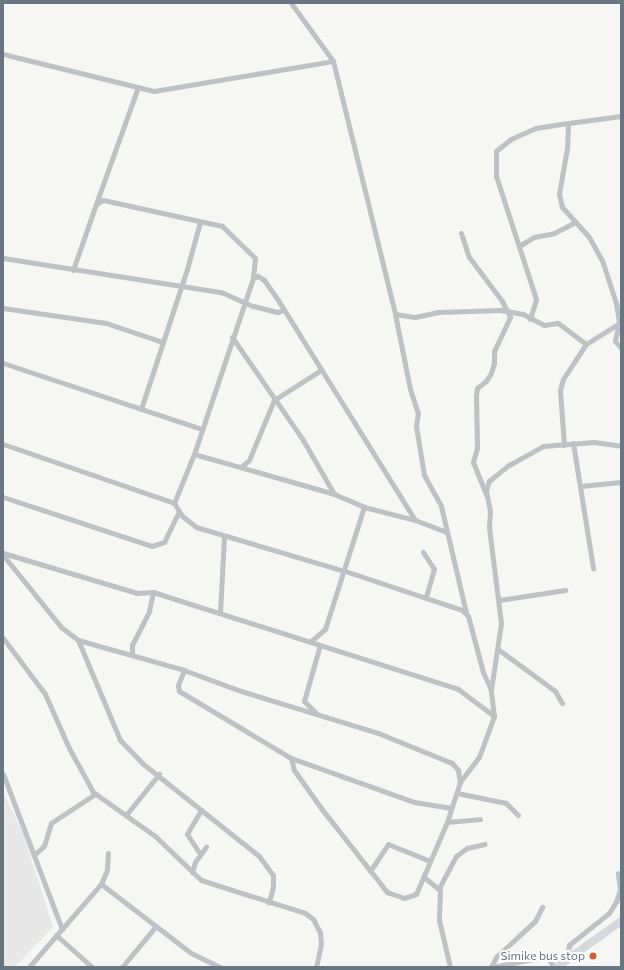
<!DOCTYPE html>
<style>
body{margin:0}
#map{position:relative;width:624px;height:970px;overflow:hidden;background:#f6f6f3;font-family:Commissioner,sans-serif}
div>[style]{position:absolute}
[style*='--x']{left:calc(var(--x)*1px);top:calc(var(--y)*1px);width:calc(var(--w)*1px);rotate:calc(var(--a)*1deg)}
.built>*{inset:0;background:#e7e8e7}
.minor>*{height:5px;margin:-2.5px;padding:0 2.5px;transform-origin:2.5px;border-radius:2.5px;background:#bec2c5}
.highway>*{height:8px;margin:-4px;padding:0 4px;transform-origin:4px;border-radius:4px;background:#d5d8dc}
.dots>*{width:11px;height:11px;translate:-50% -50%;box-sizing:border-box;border:2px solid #fff;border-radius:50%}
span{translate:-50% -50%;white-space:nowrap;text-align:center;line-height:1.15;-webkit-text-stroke:4px #fff;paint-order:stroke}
.poi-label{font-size:12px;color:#687682}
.right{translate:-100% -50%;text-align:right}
.frame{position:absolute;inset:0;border:4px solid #687682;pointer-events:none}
</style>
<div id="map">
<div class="built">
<div style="clip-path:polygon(3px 792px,23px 833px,53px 927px,15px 967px,3px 967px)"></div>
</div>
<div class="minor">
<div style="--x:291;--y:3;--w:72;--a:54.1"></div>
<div style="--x:333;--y:61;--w:260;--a:76.2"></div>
<div style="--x:395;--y:314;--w:76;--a:78.7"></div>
<div style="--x:410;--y:389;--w:25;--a:72"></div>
<div style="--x:418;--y:413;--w:13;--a:99"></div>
<div style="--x:416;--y:426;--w:50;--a:80.7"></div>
<div style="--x:424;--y:475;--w:35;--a:61"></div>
<div style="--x:441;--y:506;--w:110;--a:76.8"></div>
<div style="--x:3;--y:54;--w:155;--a:13.8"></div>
<div style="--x:154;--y:91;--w:181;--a:-9.5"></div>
<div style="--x:621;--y:116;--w:53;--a:172.5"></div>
<div style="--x:568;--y:123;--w:25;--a:92"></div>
<div style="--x:567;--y:148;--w:47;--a:99.9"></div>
<div style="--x:559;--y:194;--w:13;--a:77"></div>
<div style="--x:562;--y:207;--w:40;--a:48"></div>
<div style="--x:589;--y:237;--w:26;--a:61"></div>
<div style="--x:602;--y:260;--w:45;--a:72"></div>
<div style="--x:616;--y:303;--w:20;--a:81"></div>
<div style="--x:619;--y:323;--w:18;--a:103"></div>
<div style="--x:615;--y:341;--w:9;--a:49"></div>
<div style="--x:97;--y:201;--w:121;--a:-70.2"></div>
<div style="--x:461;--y:233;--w:25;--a:72"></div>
<div style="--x:469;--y:257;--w:55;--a:53.1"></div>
<div style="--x:502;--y:301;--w:18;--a:63"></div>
<div style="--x:510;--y:317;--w:38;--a:115"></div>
<div style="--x:494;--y:351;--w:12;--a:90"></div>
<div style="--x:494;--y:363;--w:10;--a:107"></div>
<div style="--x:491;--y:373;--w:9;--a:122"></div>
<div style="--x:486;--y:381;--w:11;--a:142"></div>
<div style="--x:477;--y:388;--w:7;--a:98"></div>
<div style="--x:476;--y:395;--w:53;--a:88.9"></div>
<div style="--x:477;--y:448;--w:15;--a:106"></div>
<div style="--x:473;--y:462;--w:35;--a:68"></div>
<div style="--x:519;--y:246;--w:17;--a:-31"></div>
<div style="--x:534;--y:237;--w:20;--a:-11"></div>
<div style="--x:554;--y:233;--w:22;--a:-27"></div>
<div style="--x:3;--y:258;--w:221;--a:8.9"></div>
<div style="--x:221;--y:292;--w:35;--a:24"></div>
<div style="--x:253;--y:306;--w:25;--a:14"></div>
<div style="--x:277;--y:312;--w:7;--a:-16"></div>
<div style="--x:73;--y:270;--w:70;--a:-70.8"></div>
<div style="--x:96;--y:204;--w:8;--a:-30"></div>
<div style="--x:103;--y:200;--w:122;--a:12.3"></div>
<div style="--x:222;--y:226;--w:46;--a:44.1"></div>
<div style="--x:255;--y:258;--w:20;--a:96"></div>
<div style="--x:253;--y:278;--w:186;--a:108.5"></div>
<div style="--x:194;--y:454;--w:53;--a:112.2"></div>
<div style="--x:253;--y:278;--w:5;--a:-22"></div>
<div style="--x:258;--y:276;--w:7;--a:34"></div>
<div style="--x:264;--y:280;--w:24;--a:55"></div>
<div style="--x:278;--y:300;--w:259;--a:58.1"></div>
<div style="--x:3;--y:308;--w:104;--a:8.3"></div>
<div style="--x:106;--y:323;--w:59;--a:18.7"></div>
<div style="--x:395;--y:314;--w:20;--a:9"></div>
<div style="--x:415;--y:317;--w:25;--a:-12"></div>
<div style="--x:439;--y:312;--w:61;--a:-1.9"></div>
<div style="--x:500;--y:310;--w:23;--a:10"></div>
<div style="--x:523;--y:314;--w:24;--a:28"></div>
<div style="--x:544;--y:325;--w:14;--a:-8"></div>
<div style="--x:558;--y:323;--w:35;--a:37"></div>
<div style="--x:530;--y:319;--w:21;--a:-73"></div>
<div style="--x:536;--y:299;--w:129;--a:-108"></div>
<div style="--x:496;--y:176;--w:25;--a:-90"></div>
<div style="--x:496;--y:151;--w:19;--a:-39"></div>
<div style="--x:511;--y:139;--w:27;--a:-24"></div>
<div style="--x:536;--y:128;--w:32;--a:-9"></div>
<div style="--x:232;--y:337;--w:125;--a:55.4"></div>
<div style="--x:303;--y:440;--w:62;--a:60.1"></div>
<div style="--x:3;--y:363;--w:209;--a:18.4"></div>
<div style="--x:141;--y:409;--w:147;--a:-71.8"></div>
<div style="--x:187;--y:269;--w:49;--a:-74.5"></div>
<div style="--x:573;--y:443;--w:127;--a:80.9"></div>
<div style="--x:3;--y:444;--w:181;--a:19"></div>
<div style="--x:174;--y:503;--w:15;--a:58"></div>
<div style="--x:182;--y:516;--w:18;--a:38"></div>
<div style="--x:196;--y:527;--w:155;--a:16.5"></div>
<div style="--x:345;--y:571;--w:123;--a:18.4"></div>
<div style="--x:462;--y:610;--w:8;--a:45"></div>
<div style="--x:468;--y:616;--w:58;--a:75"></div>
<div style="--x:483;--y:672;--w:20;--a:66"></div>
<div style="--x:564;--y:445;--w:55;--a:-94.2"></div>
<div style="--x:560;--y:390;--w:11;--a:-75"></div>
<div style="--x:563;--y:379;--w:42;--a:-56.7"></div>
<div style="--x:586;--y:344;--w:39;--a:-32"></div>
<div style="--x:194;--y:454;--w:146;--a:15.9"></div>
<div style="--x:334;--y:494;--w:33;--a:23"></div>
<div style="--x:364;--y:507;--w:53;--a:14.3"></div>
<div style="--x:415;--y:520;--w:34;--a:21"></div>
<div style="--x:241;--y:467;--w:11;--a:-41"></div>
<div style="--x:249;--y:460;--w:65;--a:-67.4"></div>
<div style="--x:274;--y:400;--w:56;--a:-32.6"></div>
<div style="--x:581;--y:486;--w:40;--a:-5.7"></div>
<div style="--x:3;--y:497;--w:157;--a:18.2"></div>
<div style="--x:152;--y:546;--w:13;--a:-18"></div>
<div style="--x:164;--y:542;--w:34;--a:-64"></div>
<div style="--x:423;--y:552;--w:20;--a:57"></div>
<div style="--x:434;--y:569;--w:29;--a:106"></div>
<div style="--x:3;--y:553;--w:140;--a:16.6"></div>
<div style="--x:137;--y:593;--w:16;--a:-4"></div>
<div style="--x:153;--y:592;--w:320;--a:17.6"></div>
<div style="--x:458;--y:689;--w:45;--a:36.9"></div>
<div style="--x:3;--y:555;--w:92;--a:51.1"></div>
<div style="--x:61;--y:627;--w:21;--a:37"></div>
<div style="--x:78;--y:640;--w:110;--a:15.8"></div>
<div style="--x:184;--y:670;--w:61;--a:20.2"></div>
<div style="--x:241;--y:691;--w:143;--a:17"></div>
<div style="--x:378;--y:733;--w:80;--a:22.1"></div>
<div style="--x:452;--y:763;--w:9;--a:49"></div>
<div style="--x:458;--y:770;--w:12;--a:81"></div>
<div style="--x:460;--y:782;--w:42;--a:108"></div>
<div style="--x:447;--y:822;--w:78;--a:113.3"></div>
<div style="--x:416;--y:894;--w:13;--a:162"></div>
<div style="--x:404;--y:898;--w:18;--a:-161"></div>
<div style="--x:387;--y:892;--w:107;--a:-128.2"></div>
<div style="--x:321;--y:808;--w:47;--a:-125.4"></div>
<div style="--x:294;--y:770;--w:12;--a:-104"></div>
<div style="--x:499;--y:600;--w:67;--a:-8.6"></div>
<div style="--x:220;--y:613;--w:76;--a:-87"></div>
<div style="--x:3;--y:638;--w:70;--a:53.1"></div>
<div style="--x:45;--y:694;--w:59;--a:66"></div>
<div style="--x:69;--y:748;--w:50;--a:61.4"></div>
<div style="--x:93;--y:792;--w:76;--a:35.4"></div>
<div style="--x:155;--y:836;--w:64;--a:43.7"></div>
<div style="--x:201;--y:880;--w:109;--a:17.6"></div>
<div style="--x:305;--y:913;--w:10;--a:37"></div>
<div style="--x:313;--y:919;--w:16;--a:63"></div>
<div style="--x:320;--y:933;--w:11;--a:85"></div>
<div style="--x:321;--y:944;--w:24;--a:102"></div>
<div style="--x:78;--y:640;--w:108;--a:67.2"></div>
<div style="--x:120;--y:740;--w:32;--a:46"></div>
<div style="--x:142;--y:763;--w:149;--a:38.5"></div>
<div style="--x:259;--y:856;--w:24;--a:54"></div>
<div style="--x:273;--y:875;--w:12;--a:90"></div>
<div style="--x:273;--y:887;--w:16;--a:105"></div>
<div style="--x:310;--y:642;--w:20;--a:-41"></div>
<div style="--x:325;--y:629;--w:128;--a:-72.3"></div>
<div style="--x:499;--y:650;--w:69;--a:36.2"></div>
<div style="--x:555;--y:691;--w:14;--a:60"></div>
<div style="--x:132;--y:655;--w:10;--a:-90"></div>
<div style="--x:132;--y:645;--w:38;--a:-63"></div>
<div style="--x:149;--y:611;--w:19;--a:-78"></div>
<div style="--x:184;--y:670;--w:16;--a:112"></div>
<div style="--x:178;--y:685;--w:6;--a:81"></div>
<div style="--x:179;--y:691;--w:131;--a:30.9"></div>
<div style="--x:291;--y:758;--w:131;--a:19.7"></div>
<div style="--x:414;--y:802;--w:38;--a:9"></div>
<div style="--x:316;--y:713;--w:17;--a:-135"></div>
<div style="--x:304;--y:701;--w:58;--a:-74.1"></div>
<div style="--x:3;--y:774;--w:166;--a:69.2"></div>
<div style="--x:460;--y:782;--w:31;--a:-53"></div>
<div style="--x:479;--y:757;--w:44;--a:-69.9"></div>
<div style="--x:494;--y:716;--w:26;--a:-97"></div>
<div style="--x:491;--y:690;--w:68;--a:-81.5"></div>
<div style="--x:501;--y:623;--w:96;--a:-97.2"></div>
<div style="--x:489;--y:528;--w:17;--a:-87"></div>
<div style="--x:490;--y:511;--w:21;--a:-101"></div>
<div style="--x:486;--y:490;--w:9;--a:-72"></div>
<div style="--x:489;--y:481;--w:26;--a:-39"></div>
<div style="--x:509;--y:465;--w:39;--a:-29"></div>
<div style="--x:543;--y:446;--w:51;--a:-4.5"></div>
<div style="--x:594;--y:442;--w:27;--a:8"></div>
<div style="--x:457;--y:793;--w:50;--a:11.5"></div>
<div style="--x:506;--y:803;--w:17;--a:45"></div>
<div style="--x:126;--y:815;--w:53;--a:-51.2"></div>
<div style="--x:447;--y:822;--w:33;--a:-5"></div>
<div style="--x:35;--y:854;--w:12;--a:-42"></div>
<div style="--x:44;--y:846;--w:24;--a:-73"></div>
<div style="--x:51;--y:823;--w:53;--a:-33.4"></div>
<div style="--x:200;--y:854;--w:24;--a:-123"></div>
<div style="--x:187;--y:834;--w:28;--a:-60"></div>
<div style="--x:370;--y:871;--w:32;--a:-56"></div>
<div style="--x:388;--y:844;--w:45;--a:22"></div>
<div style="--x:192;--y:872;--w:10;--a:-73"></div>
<div style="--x:195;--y:862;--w:19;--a:-54"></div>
<div style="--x:425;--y:878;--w:19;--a:39"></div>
<div style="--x:440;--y:890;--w:30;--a:92"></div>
<div style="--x:439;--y:920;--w:48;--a:76.8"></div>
<div style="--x:101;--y:884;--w:113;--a:37.5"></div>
<div style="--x:191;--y:953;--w:32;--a:26"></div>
<div style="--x:439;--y:888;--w:36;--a:-62"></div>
<div style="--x:456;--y:856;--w:14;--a:-36"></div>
<div style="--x:467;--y:848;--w:18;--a:-13"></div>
<div style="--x:56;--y:935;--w:48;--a:41.6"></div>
<div style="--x:567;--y:961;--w:16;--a:-83"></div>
<div style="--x:569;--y:945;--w:51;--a:-38.7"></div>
<div style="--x:609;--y:913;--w:13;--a:-58"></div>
<div style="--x:616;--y:902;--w:13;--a:-72"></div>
<div style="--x:620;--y:890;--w:17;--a:-97"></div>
<div style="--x:29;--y:967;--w:110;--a:-49.1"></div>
<div style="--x:101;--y:884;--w:15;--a:-67"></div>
<div style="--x:107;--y:870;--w:17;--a:-87"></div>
<div style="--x:122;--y:967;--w:53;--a:-50.3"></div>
<div style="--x:491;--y:967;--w:11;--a:-63"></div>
<div style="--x:496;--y:957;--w:53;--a:-42.7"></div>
<div style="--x:535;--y:921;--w:16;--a:-63"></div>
<div style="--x:492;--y:967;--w:53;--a:-10.9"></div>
<div style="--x:544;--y:957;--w:4;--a:14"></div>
<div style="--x:548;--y:958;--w:11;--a:56"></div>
</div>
<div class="highway">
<div style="--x:557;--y:967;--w:79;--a:-35.7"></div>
</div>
<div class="dots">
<div style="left:593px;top:956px;background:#d45d36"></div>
</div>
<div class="poi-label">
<span class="right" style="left:585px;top:956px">Simike bus stop</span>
</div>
<div class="frame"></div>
</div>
